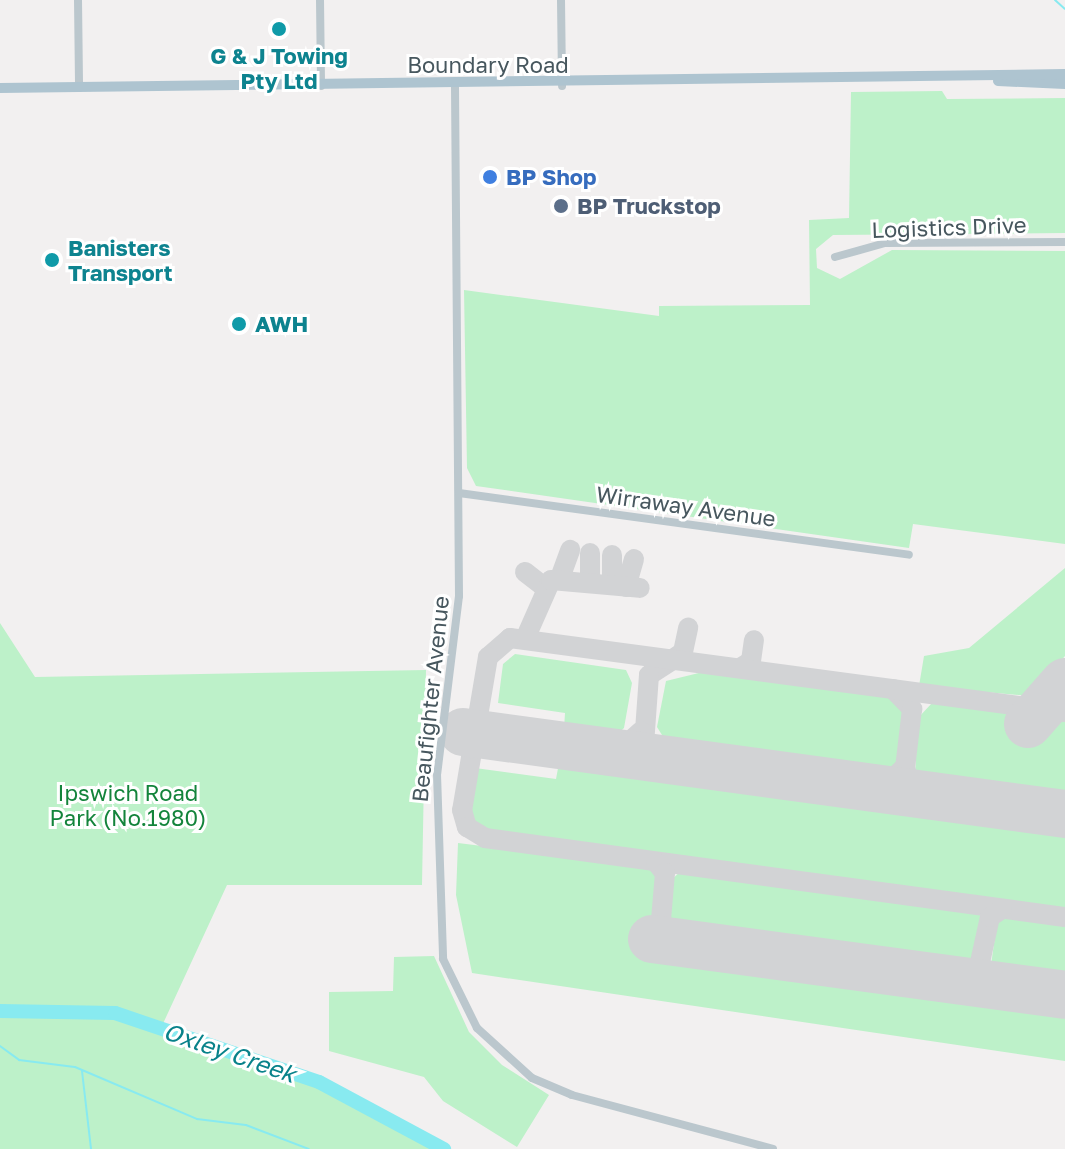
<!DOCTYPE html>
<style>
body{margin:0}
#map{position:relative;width:1065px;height:1149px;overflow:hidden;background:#f2f0f0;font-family:"Golos Text",sans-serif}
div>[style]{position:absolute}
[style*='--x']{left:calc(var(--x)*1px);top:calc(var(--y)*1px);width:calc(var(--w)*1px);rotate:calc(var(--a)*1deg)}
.green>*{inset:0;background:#bdf1c9}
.stream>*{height:2px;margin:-1px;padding:0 1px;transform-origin:1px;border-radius:1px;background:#88eaf0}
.river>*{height:14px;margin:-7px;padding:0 7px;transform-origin:7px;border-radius:7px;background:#88eaf0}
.taxiway>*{height:20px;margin:-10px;padding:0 10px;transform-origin:10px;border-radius:10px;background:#d2d3d5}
.runway>*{height:48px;margin:-24px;padding:0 24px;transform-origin:24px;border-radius:24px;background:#d2d3d5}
.minor>*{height:8px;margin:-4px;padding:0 4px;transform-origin:4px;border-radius:4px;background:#bbc7cd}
.major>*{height:10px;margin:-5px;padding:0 5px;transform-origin:5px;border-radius:5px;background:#aec4d0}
.dots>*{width:22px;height:22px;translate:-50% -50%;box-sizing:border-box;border:4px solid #fff;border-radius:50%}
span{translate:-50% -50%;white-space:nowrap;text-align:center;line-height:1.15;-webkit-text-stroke:6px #fff;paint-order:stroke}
.culture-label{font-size:22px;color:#0d838f;font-weight:700}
.left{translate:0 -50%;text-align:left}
.street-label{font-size:22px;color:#47575e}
.shop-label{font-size:22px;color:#366cbe;font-weight:700}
.service-label{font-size:22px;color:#4e5e75;font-weight:700}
.park-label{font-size:22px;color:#13843b}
.water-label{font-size:24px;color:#08828a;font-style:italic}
</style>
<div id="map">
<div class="green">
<div style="clip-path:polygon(942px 91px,947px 99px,1065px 98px,1065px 233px,833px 235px,816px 249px,817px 268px,840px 279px,892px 250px,1065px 251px,1065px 544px,913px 524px,909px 548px,476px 486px,467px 468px,464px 290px,659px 316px,659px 306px,810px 305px,809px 220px,849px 218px,851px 92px)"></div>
<div style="clip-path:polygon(1065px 568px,1065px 656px,1030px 696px,919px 686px,924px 656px,969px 648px)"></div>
<div style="clip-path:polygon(0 623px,35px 677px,426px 670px,422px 885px,227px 885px,161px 1028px,319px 1082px,443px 1149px,0 1149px)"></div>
<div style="clip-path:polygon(515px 654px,626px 670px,632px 683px,624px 728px,615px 736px,564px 729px,565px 713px,498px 703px,503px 664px)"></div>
<div style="clip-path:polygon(707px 671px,894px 697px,906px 713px,898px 768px,892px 773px,667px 743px,657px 727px,666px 681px)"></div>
<div style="clip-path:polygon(932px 703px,1013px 712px,1040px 736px,1057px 718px,1065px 719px,1065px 797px,915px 776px,918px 718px)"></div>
<div style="clip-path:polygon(559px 763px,1065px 832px,1065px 912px,486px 833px,470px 822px,475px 768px,556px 779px)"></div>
<div style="clip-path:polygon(458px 843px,655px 868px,660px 880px,649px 956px,1065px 1005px,1065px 1061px,472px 973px,456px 895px)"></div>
<div style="clip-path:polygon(681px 871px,981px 912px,979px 965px,969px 971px,672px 924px,665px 913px,670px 881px)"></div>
<div style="clip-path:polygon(998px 915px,1065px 923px,1065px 985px,990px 972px)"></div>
<div style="clip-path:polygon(434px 956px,469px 1032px,502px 1065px,549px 1095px,517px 1147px,443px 1101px,424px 1077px,329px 1051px,329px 992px,393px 991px,394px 957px)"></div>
</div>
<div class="stream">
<div style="--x:1055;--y:0;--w:13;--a:42"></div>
<div style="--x:0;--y:1046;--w:24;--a:36"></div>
<div style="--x:19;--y:1060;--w:56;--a:7.1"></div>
<div style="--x:75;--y:1067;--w:133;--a:23.1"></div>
<div style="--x:197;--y:1119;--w:49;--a:7"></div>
<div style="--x:246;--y:1125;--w:67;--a:20.9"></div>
<div style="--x:82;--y:1071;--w:79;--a:83.4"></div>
</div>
<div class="river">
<div style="--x:0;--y:1011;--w:115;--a:1"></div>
<div style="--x:115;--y:1013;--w:215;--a:18.7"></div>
<div style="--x:319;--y:1082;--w:142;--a:28.2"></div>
</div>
<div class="taxiway">
<div style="--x:590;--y:553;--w:29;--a:90"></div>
<div style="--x:525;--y:572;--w:23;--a:38"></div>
<div style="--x:560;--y:578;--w:30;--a:-70"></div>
<div style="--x:612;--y:585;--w:30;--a:-90"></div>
<div style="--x:626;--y:587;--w:29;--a:-74"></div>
<div style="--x:525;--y:639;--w:64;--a:-66.2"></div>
<div style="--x:551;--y:580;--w:89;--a:5.1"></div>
<div style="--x:673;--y:659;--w:12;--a:-35"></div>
<div style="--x:683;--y:652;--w:25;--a:-78"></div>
<div style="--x:674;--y:659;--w:30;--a:147"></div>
<div style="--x:649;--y:675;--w:70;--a:94.1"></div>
<div style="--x:644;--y:745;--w:20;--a:41"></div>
<div style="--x:659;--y:758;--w:70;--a:8.2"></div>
<div style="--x:740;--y:668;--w:13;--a:-32"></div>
<div style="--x:751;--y:661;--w:21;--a:-82"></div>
<div style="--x:893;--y:689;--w:28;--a:46"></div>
<div style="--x:912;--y:709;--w:60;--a:96.7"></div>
<div style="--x:905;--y:769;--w:20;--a:66"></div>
<div style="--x:913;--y:787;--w:81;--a:12.1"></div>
<div style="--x:1065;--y:712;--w:560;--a:-172.41"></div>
<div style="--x:510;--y:638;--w:29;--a:139"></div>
<div style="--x:488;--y:657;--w:155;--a:99.6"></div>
<div style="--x:462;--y:810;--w:18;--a:74"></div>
<div style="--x:467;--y:827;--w:21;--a:31"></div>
<div style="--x:485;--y:838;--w:585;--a:7.76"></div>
<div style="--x:557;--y:745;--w:61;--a:6.5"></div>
<div style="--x:618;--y:752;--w:31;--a:-42"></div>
<div style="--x:470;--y:749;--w:19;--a:-43"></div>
<div style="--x:484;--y:736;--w:62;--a:6.4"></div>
<div style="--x:811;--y:780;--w:72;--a:6.3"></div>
<div style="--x:883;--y:788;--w:30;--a:-44"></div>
<div style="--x:656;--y:862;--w:14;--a:51"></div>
<div style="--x:665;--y:873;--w:58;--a:94.9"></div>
<div style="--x:660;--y:931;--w:46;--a:19.2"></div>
<div style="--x:983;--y:967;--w:19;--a:58"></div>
<div style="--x:993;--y:983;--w:38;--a:11"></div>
<div style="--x:932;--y:977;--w:45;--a:-1.3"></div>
<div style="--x:977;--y:976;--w:60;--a:-77.6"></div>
<div style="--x:990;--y:917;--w:14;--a:-34"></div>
</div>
<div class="runway">
<div style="--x:1028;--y:724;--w:56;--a:-48.6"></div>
<div style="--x:463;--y:732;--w:608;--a:7.76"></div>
<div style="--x:652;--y:939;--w:417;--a:7.7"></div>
</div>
<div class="minor">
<div style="--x:78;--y:0;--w:88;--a:89.3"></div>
<div style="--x:320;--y:0;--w:86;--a:89.3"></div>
<div style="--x:561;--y:0;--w:86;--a:89.3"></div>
<div style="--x:455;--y:87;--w:509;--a:89.55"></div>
<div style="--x:459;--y:596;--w:179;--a:97"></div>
<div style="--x:437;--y:774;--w:185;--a:88.1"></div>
<div style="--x:443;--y:959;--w:77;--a:63.8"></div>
<div style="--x:477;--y:1028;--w:74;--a:42.3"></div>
<div style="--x:532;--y:1078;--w:43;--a:23"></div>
<div style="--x:572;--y:1095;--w:208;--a:15"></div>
<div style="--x:835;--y:257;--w:52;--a:-15.6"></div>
<div style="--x:885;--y:243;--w:180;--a:-0.3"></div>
<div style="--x:459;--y:493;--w:454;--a:7.8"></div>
</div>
<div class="major">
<div style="--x:998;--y:81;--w:67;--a:2.6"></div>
<div style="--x:0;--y:88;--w:1065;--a:-0.75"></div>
</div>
<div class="dots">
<div style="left:279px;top:29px;background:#0f9aa8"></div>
<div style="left:490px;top:177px;background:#3f7fe0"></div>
<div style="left:561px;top:206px;background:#5c6f8a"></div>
<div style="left:52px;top:260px;background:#0f9aa8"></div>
<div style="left:239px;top:324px;background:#0f9aa8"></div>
</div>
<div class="culture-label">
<span style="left:279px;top:68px">G &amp; J Towing<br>Pty Ltd</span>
<span class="left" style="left:68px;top:260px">Banisters<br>Transport</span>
<span class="left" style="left:255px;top:324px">AWH</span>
</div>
<div class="street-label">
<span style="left:488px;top:65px">Boundary Road</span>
<span style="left:949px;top:227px;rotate:-2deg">Logistics Drive</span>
<span style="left:686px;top:506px;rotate:8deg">Wirraway Avenue</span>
<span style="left:430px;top:699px;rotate:-84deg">Beaufighter Avenue</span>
</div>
<div class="shop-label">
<span class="left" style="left:506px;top:177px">BP Shop</span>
</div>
<div class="service-label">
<span class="left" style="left:577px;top:206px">BP Truckstop</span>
</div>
<div class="park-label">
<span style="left:128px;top:805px">Ipswich Road<br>Park (No.1980)</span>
</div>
<div class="water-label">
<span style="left:230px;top:1052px;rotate:19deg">Oxley Creek</span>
</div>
</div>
